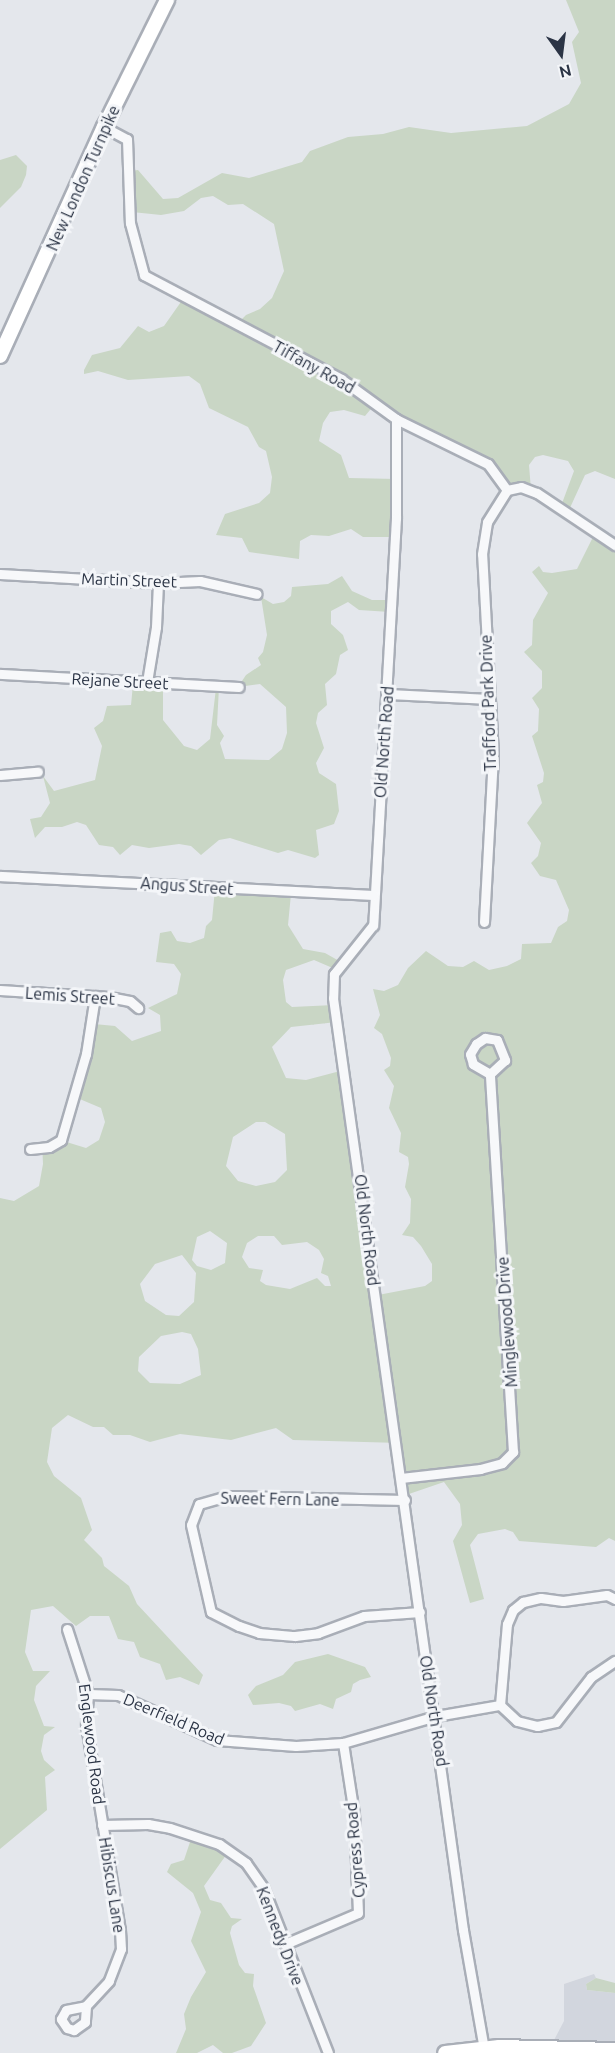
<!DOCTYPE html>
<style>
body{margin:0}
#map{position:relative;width:615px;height:2053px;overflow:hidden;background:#e4e7ec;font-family:Ubuntu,sans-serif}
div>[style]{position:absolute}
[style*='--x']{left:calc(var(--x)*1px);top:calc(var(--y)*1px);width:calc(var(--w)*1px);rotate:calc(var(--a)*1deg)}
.built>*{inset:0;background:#d2d6de}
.green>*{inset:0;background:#c9d6c5}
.roads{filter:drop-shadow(2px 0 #a9aeb7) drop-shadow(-2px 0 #a9aeb7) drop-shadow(0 2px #a9aeb7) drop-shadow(0 -2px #a9aeb7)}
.street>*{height:9px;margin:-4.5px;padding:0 4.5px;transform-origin:4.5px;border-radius:4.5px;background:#f7f8fa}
.secondary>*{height:14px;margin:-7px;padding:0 7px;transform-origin:7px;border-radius:7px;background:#fff}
.primary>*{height:15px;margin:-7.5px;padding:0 7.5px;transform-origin:7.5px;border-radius:7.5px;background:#fff}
span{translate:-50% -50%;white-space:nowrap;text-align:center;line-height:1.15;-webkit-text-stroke:6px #f4f6f9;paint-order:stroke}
.street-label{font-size:16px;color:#2b3445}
.north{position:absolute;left:531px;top:24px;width:60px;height:60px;-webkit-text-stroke:4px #f4f6f9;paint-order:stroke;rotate:166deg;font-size:16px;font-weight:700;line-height:24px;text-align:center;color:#2b3445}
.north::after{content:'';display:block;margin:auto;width:21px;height:27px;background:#2b3445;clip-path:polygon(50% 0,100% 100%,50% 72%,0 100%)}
</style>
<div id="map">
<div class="built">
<div style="clip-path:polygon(594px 1974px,596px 1978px,586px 1984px,587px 1990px,615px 1993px,615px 2051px,553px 2042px,564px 2021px,564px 1984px)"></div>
</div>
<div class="green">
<div style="clip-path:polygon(566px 0,615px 0,615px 479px,595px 471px,585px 475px,569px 510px,561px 506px,574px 471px,568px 461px,543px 455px,535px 457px,529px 465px,531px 490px,507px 490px,487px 464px,375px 404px,365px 416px,344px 410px,330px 412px,323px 423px,319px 441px,341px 455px,349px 478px,397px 479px,394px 537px,363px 537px,351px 529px,329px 536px,311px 535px,300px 541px,299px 559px,249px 552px,242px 538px,216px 535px,225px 514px,259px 503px,270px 493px,272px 477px,266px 451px,259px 447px,248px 427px,209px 408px,200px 384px,189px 376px,128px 380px,98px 371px,84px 374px,84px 370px,92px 355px,120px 348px,138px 326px,149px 332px,164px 326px,183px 299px,236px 325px,246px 315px,260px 309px,272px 298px,284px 271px,274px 224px,243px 204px,228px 205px,213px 196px,201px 198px,184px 211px,161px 215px,132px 212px,130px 171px,138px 170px,163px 199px,178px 198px,222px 173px,249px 178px,302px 162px,310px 151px,348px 137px,383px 134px,409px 127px,451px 133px,527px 126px,569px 104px,581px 83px,572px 42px,579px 32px)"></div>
<div style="clip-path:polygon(16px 155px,27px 166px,26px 175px,21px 187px,0 208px,0 160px)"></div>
<div style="clip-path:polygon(evenodd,596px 531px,615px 546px,615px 1541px,609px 1538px,596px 1547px,519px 1541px,513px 1532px,505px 1529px,478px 1534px,470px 1545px,484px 1599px,470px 1603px,453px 1541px,462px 1525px,460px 1504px,444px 1482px,406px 1495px,400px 1443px,293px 1440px,276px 1428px,231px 1440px,180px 1434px,150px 1442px,130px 1435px,113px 1435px,104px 1427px,93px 1427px,68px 1415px,52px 1428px,47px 1462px,54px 1476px,81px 1498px,92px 1530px,84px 1540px,102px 1558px,104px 1566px,129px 1586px,137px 1604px,203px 1675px,199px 1685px,180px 1677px,166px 1680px,160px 1664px,140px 1657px,134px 1642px,118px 1639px,109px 1616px,90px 1616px,76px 1626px,53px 1606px,31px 1610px,25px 1652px,33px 1671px,50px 1671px,36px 1686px,34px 1700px,44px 1726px,55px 1727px,44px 1735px,41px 1751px,44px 1760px,55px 1770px,45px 1777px,47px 1810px,0 1849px,0 1198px,14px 1201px,39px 1186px,43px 1164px,42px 1143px,60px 1140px,86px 1148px,99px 1140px,105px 1122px,101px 1108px,75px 1097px,94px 1024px,115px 1026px,132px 1041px,161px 1031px,160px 1015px,148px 1008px,177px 994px,181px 974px,174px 964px,156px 962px,160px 933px,171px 931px,177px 941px,190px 943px,204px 938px,206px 926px,212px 920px,215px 889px,291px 894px,288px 925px,303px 949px,325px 953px,341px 962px,335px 969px,314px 960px,286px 970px,283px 980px,286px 1002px,292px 1007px,334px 1005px,337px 1022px,291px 1027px,272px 1047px,286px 1078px,306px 1080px,344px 1070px,378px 1295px,425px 1286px,432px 1281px,432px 1264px,421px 1246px,413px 1237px,402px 1235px,410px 1223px,411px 1199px,405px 1187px,409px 1164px,408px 1157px,399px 1152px,401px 1133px,389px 1108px,394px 1086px,384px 1070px,390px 1066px,391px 1058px,382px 1034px,374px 1028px,380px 1015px,373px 989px,384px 991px,398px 985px,408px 968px,426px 951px,448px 966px,463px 967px,474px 961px,489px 970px,507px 966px,521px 959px,522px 944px,551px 943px,558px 927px,567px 921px,569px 910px,556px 880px,540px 876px,531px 863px,538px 856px,541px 843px,527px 823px,542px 803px,537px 785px,543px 782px,544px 773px,532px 736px,538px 731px,539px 709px,532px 698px,542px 688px,542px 671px,524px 652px,532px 645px,533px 620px,548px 593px,532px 572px,539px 566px,543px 572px,552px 573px,577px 569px,596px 531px,256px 1122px,265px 1122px,285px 1134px,287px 1170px,275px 1182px,256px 1186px,238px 1181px,226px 1166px,233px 1137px,256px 1122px,596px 531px,210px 1231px,227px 1243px,225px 1263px,211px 1270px,197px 1266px,192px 1260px,197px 1237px,210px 1231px,596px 531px,258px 1236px,274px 1236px,282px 1245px,307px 1242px,319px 1250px,324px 1259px,321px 1273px,328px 1276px,331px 1286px,325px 1286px,317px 1278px,290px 1289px,266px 1285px,260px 1281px,263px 1270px,249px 1268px,242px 1257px,247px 1243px,258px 1236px,596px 531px,182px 1255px,196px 1273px,194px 1302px,179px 1316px,166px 1315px,145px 1301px,140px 1284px,155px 1264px,182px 1255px,596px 531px,182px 1332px,191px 1334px,198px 1349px,201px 1375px,180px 1384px,150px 1383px,138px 1371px,139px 1357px,161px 1336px,182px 1332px)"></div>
<div style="clip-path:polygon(342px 576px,352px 591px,372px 600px,390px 600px,390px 612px,359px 610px,348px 602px,331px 611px,331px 624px,343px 635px,348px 650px,340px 655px,336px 674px,325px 684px,327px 705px,318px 713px,316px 723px,324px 748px,316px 763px,319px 773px,336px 784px,339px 811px,334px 824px,316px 830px,319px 855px,315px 858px,288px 850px,278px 853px,230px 838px,219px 840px,201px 855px,191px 846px,179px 844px,149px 848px,132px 845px,120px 855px,113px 847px,99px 845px,86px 825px,77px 822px,62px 827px,45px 827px,35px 838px,30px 819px,41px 817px,50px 803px,43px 776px,54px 791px,95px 780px,102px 746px,94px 728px,103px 721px,107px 706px,131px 705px,133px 684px,163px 684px,163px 720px,184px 746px,197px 750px,210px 739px,216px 688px,219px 687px,217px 725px,224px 736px,220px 743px,225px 759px,269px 760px,282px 749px,287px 733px,286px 707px,260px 684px,238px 687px,246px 675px,261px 665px,258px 658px,263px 652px,267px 635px,261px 597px,273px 604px,284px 602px,291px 596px,292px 587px,328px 584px)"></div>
<div style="clip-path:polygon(328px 1654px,365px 1667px,371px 1677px,360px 1680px,353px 1684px,351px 1692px,336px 1699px,333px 1709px,320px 1704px,295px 1711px,291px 1706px,279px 1703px,253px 1705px,248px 1695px,256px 1686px,283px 1675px,295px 1662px)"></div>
<div style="clip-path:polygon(192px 1836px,229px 1851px,204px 1886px,210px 1900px,221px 1903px,231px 1918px,242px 1919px,232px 1926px,230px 1933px,239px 1965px,245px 1973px,254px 1974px,253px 1986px,266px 2023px,251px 2046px,232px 2053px,223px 2053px,213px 2045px,197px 2053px,176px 2053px,186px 2029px,184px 2014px,191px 1997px,206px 1972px,191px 1941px,201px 1912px,193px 1893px,167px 1872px,171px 1864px,184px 1860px)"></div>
<div style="clip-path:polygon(596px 1978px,615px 1983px,615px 1993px,587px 1990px,586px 1984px)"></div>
</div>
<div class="roads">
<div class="street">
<div style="--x:104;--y:127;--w:26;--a:28"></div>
<div style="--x:127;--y:139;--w:84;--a:88"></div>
<div style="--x:130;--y:223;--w:54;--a:74.9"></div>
<div style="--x:144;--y:275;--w:223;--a:27.8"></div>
<div style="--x:341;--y:379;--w:68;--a:36"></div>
<div style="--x:396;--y:419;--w:102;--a:26.1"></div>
<div style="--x:488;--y:464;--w:32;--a:54"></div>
<div style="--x:396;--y:419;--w:99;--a:90"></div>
<div style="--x:396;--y:518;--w:408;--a:93.2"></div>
<div style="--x:373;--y:925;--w:63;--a:128.5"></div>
<div style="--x:334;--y:974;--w:24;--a:92"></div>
<div style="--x:333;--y:998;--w:941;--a:82.06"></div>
<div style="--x:463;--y:1930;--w:121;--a:80"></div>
<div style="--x:507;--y:490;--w:14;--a:-12"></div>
<div style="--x:521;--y:487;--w:17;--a:21"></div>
<div style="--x:537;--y:493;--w:94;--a:33.7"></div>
<div style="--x:0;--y:574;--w:158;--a:3.3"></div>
<div style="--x:158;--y:583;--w:42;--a:-2.7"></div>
<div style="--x:200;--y:581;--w:58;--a:12.8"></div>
<div style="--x:0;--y:674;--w:239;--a:3.1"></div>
<div style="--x:147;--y:682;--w:56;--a:-80.7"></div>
<div style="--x:156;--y:627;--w:44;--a:-87.4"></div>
<div style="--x:388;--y:694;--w:102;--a:2.8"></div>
<div style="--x:0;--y:775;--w:38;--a:-5"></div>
<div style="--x:0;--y:876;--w:374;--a:2.9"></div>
<div style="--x:484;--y:922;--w:167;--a:-86.9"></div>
<div style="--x:493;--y:755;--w:201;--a:-93.1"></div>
<div style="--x:482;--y:554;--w:32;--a:-81"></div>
<div style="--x:487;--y:522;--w:38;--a:-58"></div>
<div style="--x:0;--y:990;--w:109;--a:3.7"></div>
<div style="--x:109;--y:997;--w:21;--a:11"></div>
<div style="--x:130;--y:1001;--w:11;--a:41"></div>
<div style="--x:30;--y:1149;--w:19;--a:-6"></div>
<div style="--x:49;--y:1147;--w:14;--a:-30"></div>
<div style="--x:61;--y:1140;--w:90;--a:-73.8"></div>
<div style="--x:86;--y:1054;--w:59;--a:-81.2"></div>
<div style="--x:401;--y:1478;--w:80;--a:-6.5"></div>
<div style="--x:480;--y:1469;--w:23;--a:-15"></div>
<div style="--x:502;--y:1463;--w:16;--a:-45"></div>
<div style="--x:513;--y:1452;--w:379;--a:-93.5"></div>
<div style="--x:490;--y:1074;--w:20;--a:-150"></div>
<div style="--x:473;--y:1064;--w:10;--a:-107"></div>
<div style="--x:470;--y:1054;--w:12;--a:-59"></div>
<div style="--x:476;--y:1044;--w:11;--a:-34"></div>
<div style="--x:485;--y:1038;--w:12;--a:9"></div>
<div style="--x:497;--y:1040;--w:22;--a:68"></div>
<div style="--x:505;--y:1060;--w:21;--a:137"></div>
<div style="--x:405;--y:1500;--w:178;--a:-178.7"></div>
<div style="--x:227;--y:1496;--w:29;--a:164"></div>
<div style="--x:199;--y:1504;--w:22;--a:111"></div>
<div style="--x:191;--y:1525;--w:89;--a:77.1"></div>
<div style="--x:211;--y:1612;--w:31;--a:27"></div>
<div style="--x:239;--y:1626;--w:21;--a:19"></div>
<div style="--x:259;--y:1633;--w:36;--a:5"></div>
<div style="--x:295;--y:1636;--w:23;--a:-7"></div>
<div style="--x:318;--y:1633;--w:49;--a:-20.3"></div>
<div style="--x:364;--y:1616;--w:56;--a:-4.1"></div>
<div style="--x:67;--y:1629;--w:68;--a:72.1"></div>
<div style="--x:88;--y:1694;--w:31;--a:94"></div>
<div style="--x:86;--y:1725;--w:208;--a:80.6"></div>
<div style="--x:120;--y:1930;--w:19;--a:87"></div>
<div style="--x:121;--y:1949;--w:34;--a:111"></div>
<div style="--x:109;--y:1981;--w:34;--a:133"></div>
<div style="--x:86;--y:2006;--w:16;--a:94"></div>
<div style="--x:85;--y:2022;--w:14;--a:144"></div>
<div style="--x:74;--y:2030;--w:7;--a:-164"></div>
<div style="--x:67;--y:2028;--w:11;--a:-124"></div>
<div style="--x:61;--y:2019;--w:10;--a:-61"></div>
<div style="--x:66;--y:2010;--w:20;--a:-11"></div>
<div style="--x:88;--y:1694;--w:30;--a:2"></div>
<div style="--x:118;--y:1695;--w:109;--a:24.4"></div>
<div style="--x:217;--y:1740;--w:79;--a:4.3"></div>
<div style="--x:296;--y:1746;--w:47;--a:-3.7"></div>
<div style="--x:343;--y:1743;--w:97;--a:-16.2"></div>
<div style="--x:436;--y:1716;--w:65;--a:-9.8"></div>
<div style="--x:500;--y:1705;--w:81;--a:-85.1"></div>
<div style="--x:507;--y:1624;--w:15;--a:-67"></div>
<div style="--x:513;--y:1610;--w:13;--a:-39"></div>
<div style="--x:523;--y:1602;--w:18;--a:-13"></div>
<div style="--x:541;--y:1598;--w:22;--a:8"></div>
<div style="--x:563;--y:1601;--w:44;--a:-7.8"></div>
<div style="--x:607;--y:1595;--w:9;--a:27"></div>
<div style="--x:500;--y:1705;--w:23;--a:43"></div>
<div style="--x:517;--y:1721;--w:21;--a:14"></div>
<div style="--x:537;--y:1726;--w:19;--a:-12"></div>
<div style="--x:556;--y:1722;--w:57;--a:-52.1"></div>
<div style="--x:591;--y:1677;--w:29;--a:-34"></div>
<div style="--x:102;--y:1825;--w:46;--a:-1.2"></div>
<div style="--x:148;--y:1824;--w:22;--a:10"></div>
<div style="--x:170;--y:1828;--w:52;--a:18.1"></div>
<div style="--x:219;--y:1844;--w:33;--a:35"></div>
<div style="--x:246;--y:1863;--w:29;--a:55"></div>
<div style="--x:263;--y:1887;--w:178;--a:68.6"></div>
<div style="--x:285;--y:1944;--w:79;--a:-23"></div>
<div style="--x:358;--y:1913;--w:99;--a:-92.3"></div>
<div style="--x:354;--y:1814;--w:72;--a:-98.8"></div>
</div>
<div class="secondary">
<div style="--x:0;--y:356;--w:252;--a:-65.6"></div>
<div style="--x:104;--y:127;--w:142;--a:-63.6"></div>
</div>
<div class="primary">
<div style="--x:445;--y:2053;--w:54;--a:-6.3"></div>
<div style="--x:499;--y:2047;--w:116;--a:1.5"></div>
</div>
</div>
<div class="street-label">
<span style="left:83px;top:178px;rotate:-66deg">New London Turnpike</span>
<span style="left:314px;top:367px;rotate:29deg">Tiffany Road</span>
<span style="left:129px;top:580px;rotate:2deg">Martin Street</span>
<span style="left:120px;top:681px;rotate:3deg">Rejane Street</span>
<span style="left:488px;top:703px;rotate:-92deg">Trafford Park Drive</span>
<span style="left:384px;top:742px;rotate:-86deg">Old North Road</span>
<span style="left:187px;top:886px;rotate:4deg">Angus Street</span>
<span style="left:70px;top:996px;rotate:4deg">Lemis Street</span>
<span style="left:367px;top:1230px;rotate:83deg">Old North Road</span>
<span style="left:507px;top:1322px;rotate:-94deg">Minglewood Drive</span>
<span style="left:280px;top:1499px;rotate:1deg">Sweet Fern Lane</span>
<span style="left:434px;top:1711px;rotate:81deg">Old North Road</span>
<span style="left:174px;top:1719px;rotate:23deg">Deerfield Road</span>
<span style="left:92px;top:1744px;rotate:83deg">Englewood Road</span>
<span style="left:355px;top:1850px;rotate:-95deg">Cypress Road</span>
<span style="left:112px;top:1885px;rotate:81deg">Hibiscus Lane</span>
<span style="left:280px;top:1936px;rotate:69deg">Kennedy Drive</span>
</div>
<div class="north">N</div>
</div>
